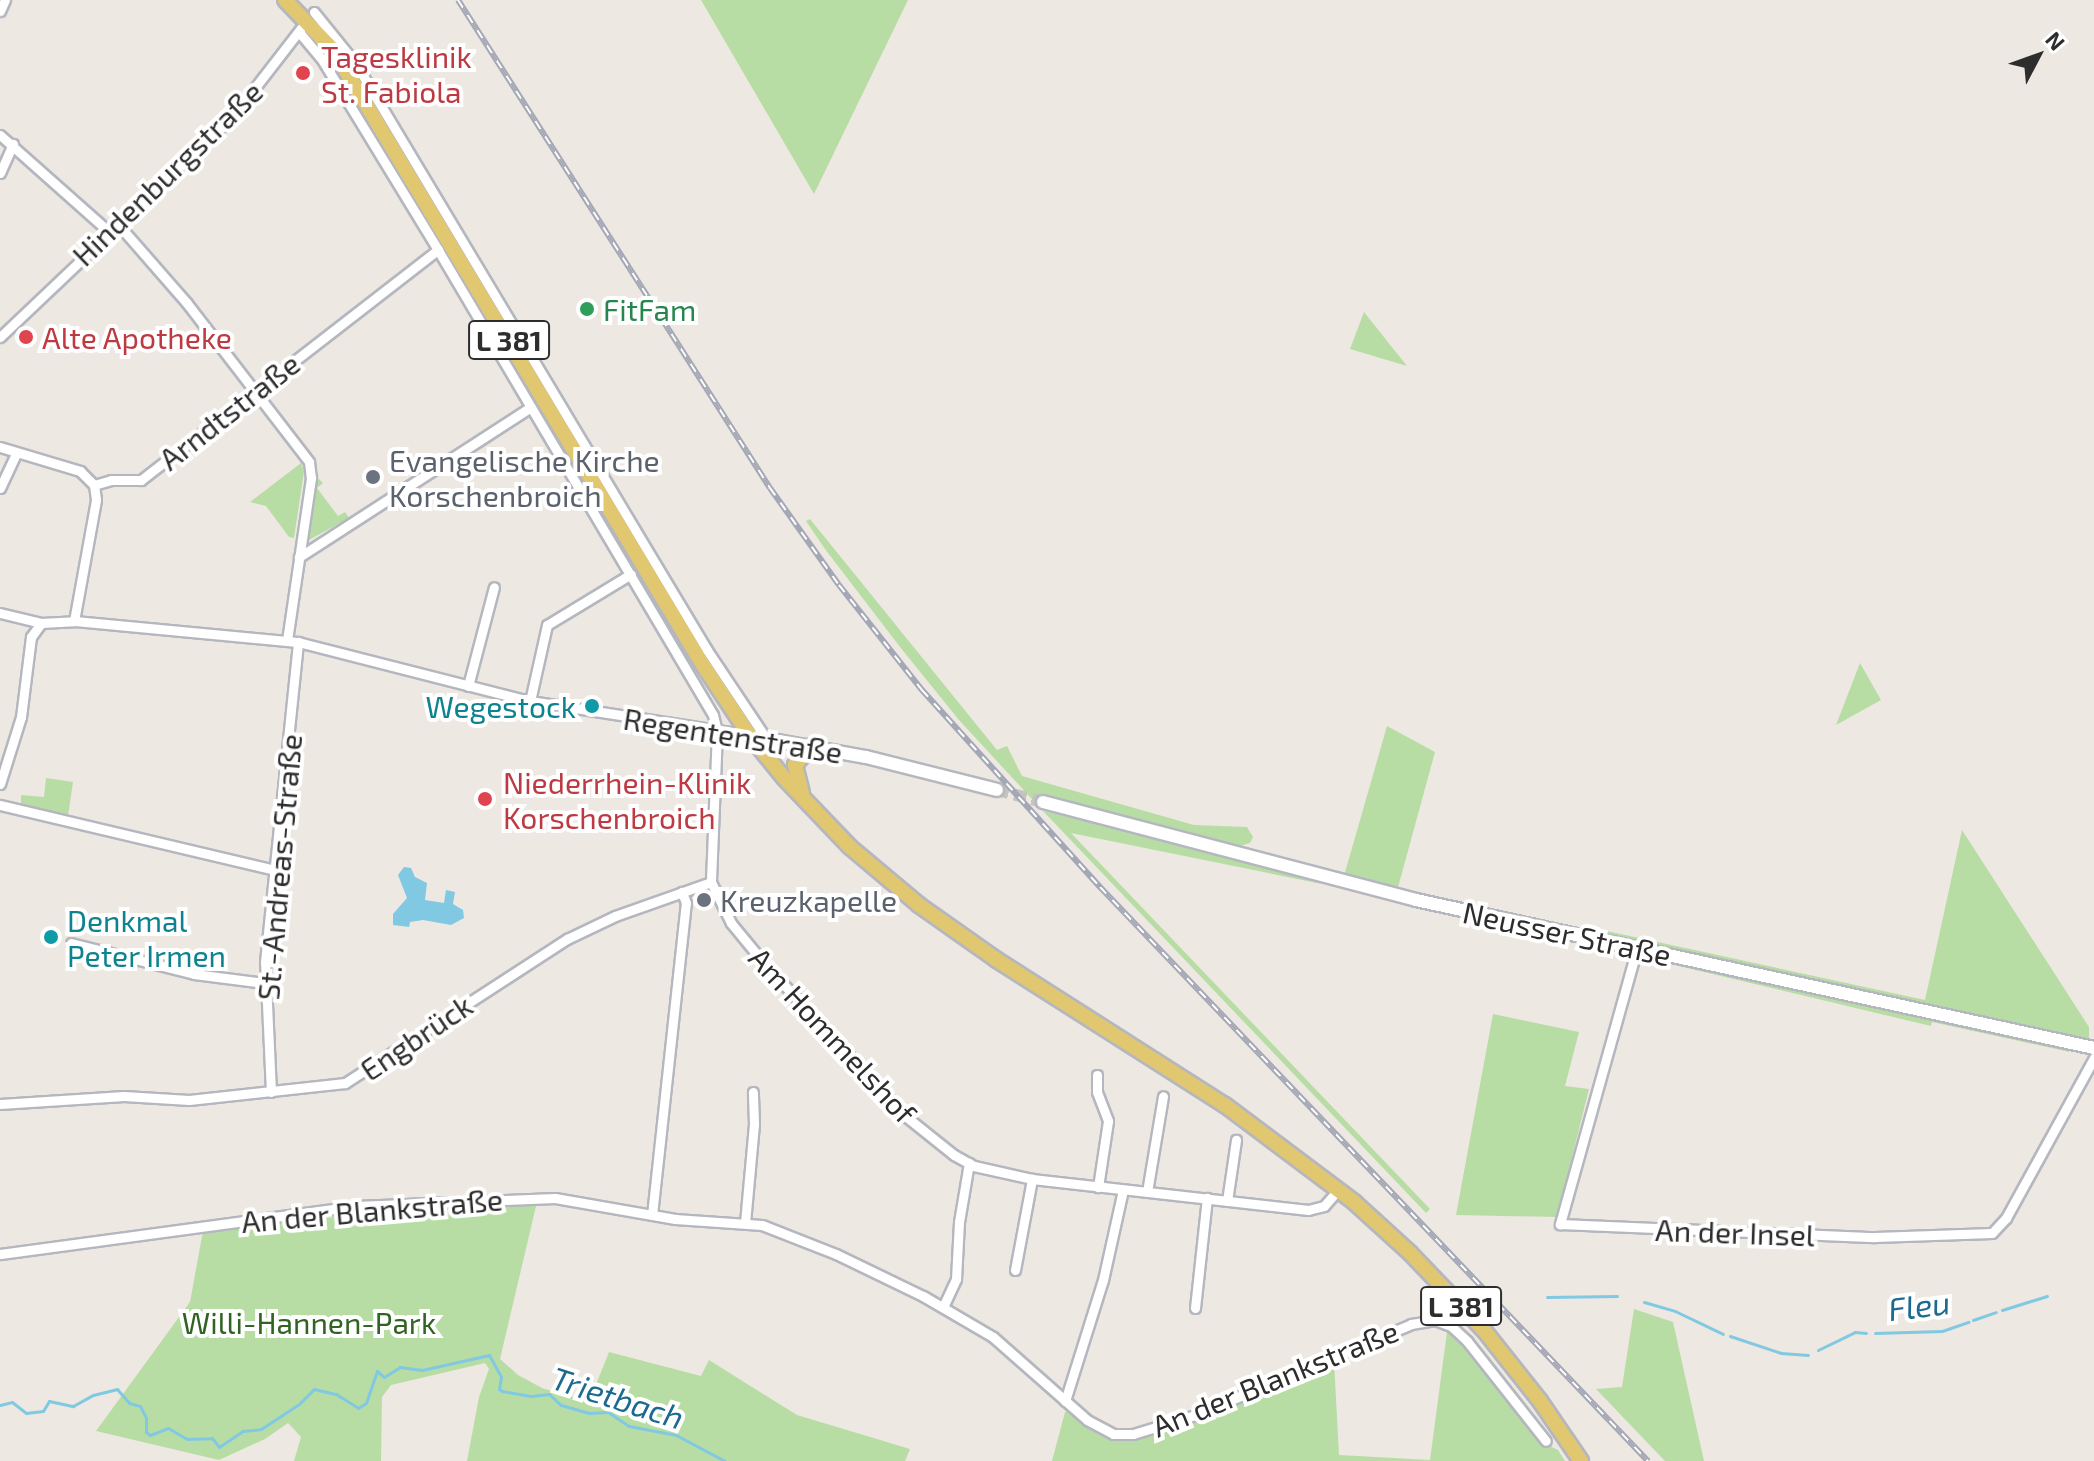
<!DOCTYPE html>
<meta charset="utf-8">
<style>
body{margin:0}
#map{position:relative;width:2094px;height:1461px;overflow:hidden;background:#ede8e1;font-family:"Exo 2",sans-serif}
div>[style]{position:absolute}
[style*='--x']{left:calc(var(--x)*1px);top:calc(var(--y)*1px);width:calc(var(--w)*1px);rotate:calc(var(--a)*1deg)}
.green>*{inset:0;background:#b8dda4}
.water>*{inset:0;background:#81c9e2}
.stream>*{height:3px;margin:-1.5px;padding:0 1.5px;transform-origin:1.5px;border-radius:1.5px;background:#81c9e2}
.secondary-tunnel>*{height:12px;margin-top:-6px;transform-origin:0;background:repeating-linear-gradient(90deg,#c7c3bd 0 12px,transparent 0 18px)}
.roads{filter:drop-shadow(2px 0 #b5b7bf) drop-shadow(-2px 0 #b5b7bf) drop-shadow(0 2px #b5b7bf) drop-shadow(0 -2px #b5b7bf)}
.street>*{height:9px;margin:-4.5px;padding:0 4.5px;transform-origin:4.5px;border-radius:4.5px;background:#fff}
.secondary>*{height:12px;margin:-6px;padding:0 6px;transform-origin:6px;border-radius:6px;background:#fff}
.primary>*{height:14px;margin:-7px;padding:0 7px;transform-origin:7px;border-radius:7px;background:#e2c771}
.rail>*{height:6px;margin-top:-3px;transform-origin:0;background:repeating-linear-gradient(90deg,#fff 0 9px,#a4a7b5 0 18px);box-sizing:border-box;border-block:2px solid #a4a7b5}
.dots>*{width:22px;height:22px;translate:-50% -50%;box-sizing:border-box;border:4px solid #fff;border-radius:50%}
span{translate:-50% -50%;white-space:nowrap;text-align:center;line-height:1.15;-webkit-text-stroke:8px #fff;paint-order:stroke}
.shield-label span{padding:2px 6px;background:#fff;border:2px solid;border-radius:6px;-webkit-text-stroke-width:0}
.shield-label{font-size:28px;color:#2d2d2d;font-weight:700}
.health-label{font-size:30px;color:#be3a42}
.left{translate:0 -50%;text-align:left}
.street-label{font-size:30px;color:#2d2d2d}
.leisure-label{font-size:30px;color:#27864d}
.worship-label{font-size:30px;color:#5b616d}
.culture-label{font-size:30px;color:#0d838f}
.right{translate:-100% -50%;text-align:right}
.park-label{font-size:30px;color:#316423}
.water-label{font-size:32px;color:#1d6a91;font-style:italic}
.north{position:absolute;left:1998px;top:16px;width:80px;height:80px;-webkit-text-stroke:6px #fff;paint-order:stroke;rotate:49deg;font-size:22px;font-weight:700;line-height:32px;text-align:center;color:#2d2d2d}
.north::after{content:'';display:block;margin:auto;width:28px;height:36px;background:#2d2d2d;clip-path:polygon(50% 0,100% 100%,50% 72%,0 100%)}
</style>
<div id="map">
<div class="green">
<div style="clip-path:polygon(701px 0,908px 0,814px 194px)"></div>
<div style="clip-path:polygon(1364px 312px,1407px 366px,1350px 349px)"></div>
<div style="clip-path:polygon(301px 463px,304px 472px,294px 538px,289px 537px,266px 506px,250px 502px)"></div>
<div style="clip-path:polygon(319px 479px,323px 483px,317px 488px,338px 516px,345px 512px,349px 518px,309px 540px,315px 482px)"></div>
<div style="clip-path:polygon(810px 519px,997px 750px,1007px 746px,1022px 776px,1194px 825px,1247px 827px,1253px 837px,1250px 843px,1239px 846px,1038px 797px,1042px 810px,959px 720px,900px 647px,825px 549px,806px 521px)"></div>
<div style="clip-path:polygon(1860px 663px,1881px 700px,1836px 725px)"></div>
<div style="clip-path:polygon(1387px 726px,1435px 752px,1397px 891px,1344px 876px)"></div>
<div style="clip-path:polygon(46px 778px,73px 782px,68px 816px,21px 804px,21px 795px,44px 797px)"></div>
<div style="clip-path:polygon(1043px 811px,1173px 842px,1322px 884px,1071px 833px,1430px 1209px,1426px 1213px)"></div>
<div style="clip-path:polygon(1962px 830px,2089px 1027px,2089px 1039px,1602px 935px,1602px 930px,1925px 1000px)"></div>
<div style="clip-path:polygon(1643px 955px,2063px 1045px,2070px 1052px,1932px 1022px,1931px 1026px,1645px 958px,1638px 962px)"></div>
<div style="clip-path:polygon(1493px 1014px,1579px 1032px,1565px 1086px,1589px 1089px,1557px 1217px,1456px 1215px)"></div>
<div style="clip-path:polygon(537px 1202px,500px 1359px,518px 1375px,542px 1388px,589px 1402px,609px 1352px,701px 1376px,709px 1360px,797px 1415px,910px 1449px,905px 1461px,467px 1461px,479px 1397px,489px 1369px,485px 1363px,391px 1385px,382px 1397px,381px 1461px,294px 1461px,301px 1437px,288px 1423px,265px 1439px,219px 1460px,96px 1431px,190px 1302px,203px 1231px,356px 1211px)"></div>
<div style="clip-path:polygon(1634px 1309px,1673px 1322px,1704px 1461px,1665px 1461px,1596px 1389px,1622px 1387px)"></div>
<div style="clip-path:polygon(1447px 1332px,1458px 1335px,1543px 1443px,1558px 1450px,1565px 1461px,1052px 1461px,1065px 1412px,1069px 1411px,1109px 1439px,1126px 1441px,1197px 1419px,1334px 1361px,1339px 1455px,1430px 1460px)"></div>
</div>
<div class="water">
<div style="clip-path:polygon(404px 867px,411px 868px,415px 877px,427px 883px,425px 900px,444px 903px,446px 890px,455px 892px,453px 904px,463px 910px,464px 918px,451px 925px,423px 920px,410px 922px,409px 927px,393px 925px,393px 914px,407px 898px,398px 875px)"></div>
</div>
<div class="stream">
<div style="--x:1547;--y:1297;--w:70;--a:-0.8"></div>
<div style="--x:1644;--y:1302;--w:32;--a:16"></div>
<div style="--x:1675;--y:1311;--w:53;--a:25.6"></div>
<div style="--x:2002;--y:1310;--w:47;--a:-17.3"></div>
<div style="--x:1973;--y:1320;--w:24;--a:-19"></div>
<div style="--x:1875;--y:1333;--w:67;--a:-1.7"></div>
<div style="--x:1942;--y:1331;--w:28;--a:-19"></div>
<div style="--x:1730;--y:1336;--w:54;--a:18.4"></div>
<div style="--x:1781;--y:1353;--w:27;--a:4"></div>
<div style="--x:1818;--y:1350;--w:41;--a:-25.9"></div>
<div style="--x:1855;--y:1332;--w:11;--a:5"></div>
<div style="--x:0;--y:1405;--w:12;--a:-14"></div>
<div style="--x:12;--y:1402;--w:18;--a:38"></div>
<div style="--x:26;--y:1413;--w:17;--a:-7"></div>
<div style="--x:43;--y:1411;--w:12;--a:-59"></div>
<div style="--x:49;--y:1401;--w:25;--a:12"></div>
<div style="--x:73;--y:1406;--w:23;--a:-29"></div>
<div style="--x:93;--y:1395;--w:25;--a:-14"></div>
<div style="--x:117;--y:1389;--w:18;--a:49"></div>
<div style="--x:129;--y:1403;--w:11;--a:15"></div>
<div style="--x:140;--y:1406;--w:13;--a:63"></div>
<div style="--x:146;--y:1418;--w:14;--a:90"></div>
<div style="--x:146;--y:1432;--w:5;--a:37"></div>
<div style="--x:150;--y:1435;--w:19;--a:-21"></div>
<div style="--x:168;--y:1428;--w:22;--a:30"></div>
<div style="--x:187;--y:1439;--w:25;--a:-2"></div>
<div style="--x:212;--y:1438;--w:11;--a:52"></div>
<div style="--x:219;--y:1447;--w:29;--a:-34"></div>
<div style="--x:243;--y:1431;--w:18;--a:-6"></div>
<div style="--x:261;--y:1429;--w:45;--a:-33.3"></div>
<div style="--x:299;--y:1404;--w:21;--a:-45"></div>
<div style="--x:314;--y:1389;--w:23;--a:13"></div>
<div style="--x:336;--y:1394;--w:26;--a:32"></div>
<div style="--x:358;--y:1408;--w:9;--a:-32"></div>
<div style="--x:366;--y:1403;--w:34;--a:-71"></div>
<div style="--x:377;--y:1371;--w:9;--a:41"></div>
<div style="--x:384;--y:1377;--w:19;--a:-32"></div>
<div style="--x:400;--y:1367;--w:22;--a:8"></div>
<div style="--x:422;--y:1370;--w:69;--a:-12.6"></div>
<div style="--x:489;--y:1355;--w:25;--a:61"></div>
<div style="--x:501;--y:1377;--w:12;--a:99"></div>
<div style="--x:499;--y:1389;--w:4;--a:34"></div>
<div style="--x:502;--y:1391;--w:29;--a:10"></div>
<div style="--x:531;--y:1396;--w:18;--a:-6"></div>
<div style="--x:549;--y:1394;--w:16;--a:43"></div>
<div style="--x:561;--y:1405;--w:29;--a:16"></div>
<div style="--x:589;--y:1413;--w:19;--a:-3"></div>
<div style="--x:608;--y:1412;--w:25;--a:34"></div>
<div style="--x:629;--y:1426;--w:48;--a:10.8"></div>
<div style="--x:676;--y:1435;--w:55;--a:28"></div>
</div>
<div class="secondary-tunnel">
<div style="--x:997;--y:790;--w:48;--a:14.6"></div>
</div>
<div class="roads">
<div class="street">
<div style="--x:0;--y:11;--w:12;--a:-66"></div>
<div style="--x:314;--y:12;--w:67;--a:51.1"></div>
<div style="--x:356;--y:64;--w:683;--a:59.08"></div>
<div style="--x:707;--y:650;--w:105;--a:56.3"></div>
<div style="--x:299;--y:32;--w:34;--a:50"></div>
<div style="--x:321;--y:58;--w:225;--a:58.6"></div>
<div style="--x:438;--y:250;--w:540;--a:59.4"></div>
<div style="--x:713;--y:715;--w:16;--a:76"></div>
<div style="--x:717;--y:731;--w:151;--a:92.3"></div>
<div style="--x:711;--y:882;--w:46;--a:64"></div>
<div style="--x:731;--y:923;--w:50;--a:50.6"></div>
<div style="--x:763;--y:962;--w:208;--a:47.3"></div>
<div style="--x:904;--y:1115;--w:64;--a:38.7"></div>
<div style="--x:954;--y:1155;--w:23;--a:29"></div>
<div style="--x:974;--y:1166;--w:59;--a:12.6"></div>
<div style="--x:1032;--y:1179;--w:278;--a:6.4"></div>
<div style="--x:1308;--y:1210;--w:16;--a:-14"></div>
<div style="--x:1324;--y:1206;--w:23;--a:-49"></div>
<div style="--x:0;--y:135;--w:144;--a:41.6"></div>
<div style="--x:0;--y:173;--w:32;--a:-66"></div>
<div style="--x:117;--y:223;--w:105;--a:48.9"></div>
<div style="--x:186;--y:302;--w:202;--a:52.4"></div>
<div style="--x:309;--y:462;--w:16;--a:83"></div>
<div style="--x:311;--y:478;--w:164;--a:98.4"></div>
<div style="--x:0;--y:337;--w:321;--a:-43.5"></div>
<div style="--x:233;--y:116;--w:111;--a:-52.3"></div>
<div style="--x:0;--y:447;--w:84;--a:16.7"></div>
<div style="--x:80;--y:471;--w:20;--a:45"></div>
<div style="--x:94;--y:485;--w:15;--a:82"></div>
<div style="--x:96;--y:500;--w:123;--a:100.3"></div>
<div style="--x:94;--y:485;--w:18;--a:-16"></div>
<div style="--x:111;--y:480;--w:30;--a:0"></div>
<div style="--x:141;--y:480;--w:376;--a:-37.8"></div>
<div style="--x:0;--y:488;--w:38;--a:-65"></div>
<div style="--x:299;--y:557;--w:276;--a:-32.9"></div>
<div style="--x:0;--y:613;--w:42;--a:13.7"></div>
<div style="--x:41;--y:623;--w:33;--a:-3"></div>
<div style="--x:74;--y:621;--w:225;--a:5.4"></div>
<div style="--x:298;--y:642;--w:239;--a:14.3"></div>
<div style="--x:530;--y:701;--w:222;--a:8.8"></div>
<div style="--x:468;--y:686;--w:102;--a:-75.3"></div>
<div style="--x:530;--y:701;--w:78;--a:-77.4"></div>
<div style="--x:547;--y:625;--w:98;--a:-31.3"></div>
<div style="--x:0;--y:784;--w:70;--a:-72.6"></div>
<div style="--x:21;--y:717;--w:81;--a:-82.9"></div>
<div style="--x:31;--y:637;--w:17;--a:-54"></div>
<div style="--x:0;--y:805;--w:282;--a:13.3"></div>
<div style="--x:71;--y:943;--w:127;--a:14.1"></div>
<div style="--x:194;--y:974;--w:71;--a:7.3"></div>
<div style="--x:1637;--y:948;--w:287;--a:105.6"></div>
<div style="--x:1560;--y:1224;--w:315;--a:2.4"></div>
<div style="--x:1875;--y:1237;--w:117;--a:-2"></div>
<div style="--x:1992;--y:1233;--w:21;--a:-47"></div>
<div style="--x:2006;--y:1218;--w:183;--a:-61.2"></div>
<div style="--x:1097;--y:1075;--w:17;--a:90"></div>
<div style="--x:1097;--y:1092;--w:31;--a:69"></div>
<div style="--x:1108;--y:1121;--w:67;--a:98.6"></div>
<div style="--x:271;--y:1092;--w:130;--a:-92.6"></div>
<div style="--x:265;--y:962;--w:322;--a:-84.1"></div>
<div style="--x:0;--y:1104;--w:124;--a:-3.7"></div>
<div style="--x:124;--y:1096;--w:65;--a:3.5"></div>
<div style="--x:189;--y:1100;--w:157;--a:-6.2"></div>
<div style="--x:345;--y:1083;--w:265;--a:-33"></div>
<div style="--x:567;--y:939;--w:53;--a:-25.6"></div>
<div style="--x:615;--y:916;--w:102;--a:-19.5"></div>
<div style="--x:1147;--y:1192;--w:97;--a:-80.5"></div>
<div style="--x:1227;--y:1201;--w:62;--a:-81.6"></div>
<div style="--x:652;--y:1215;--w:314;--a:-83.8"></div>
<div style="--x:686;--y:903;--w:12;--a:-110"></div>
<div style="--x:745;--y:1223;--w:99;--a:-84.8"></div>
<div style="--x:754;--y:1124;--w:32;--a:-92"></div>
<div style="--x:0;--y:1254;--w:358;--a:-7.7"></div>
<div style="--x:355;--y:1206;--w:200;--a:-2.3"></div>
<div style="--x:555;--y:1198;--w:122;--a:9.9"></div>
<div style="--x:675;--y:1219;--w:87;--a:3.9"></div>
<div style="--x:762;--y:1225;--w:79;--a:21.4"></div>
<div style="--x:836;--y:1254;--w:97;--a:25.8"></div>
<div style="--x:923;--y:1296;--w:81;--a:30.4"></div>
<div style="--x:993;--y:1337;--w:125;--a:41.4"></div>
<div style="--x:1087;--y:1420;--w:30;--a:28"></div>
<div style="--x:1113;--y:1434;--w:20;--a:0"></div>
<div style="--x:1133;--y:1434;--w:65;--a:-17"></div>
<div style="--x:1195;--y:1415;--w:234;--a:-22.8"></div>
<div style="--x:1411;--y:1324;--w:24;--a:-9"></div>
<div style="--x:1435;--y:1320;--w:17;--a:21"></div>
<div style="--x:1451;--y:1326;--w:22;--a:43"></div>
<div style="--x:1467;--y:1341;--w:127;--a:51.7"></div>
<div style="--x:1015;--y:1270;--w:93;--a:-79.4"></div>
<div style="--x:943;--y:1307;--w:31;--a:-65"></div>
<div style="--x:956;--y:1279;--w:57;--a:-87"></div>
<div style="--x:959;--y:1222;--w:60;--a:-80.4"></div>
<div style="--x:1195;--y:1308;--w:111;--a:-83.8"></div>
<div style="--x:1065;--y:1401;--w:127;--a:-72.6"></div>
<div style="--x:1103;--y:1280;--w:92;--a:-77.5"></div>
</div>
<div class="secondary">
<div style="--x:750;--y:736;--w:118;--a:10.3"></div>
<div style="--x:866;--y:757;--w:135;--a:14.1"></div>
<div style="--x:1043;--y:802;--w:386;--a:14.7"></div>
<div style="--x:1416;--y:900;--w:694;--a:12.31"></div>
</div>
<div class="primary">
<div style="--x:285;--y:0;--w:71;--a:46.1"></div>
<div style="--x:334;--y:51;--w:716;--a:59"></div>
<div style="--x:703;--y:665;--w:85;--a:56.5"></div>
<div style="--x:750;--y:736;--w:54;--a:51"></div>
<div style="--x:784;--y:778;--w:95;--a:46.3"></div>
<div style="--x:850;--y:847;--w:90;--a:40"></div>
<div style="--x:919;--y:905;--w:95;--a:35.2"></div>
<div style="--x:997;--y:960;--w:270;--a:32.5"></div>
<div style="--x:1225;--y:1105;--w:161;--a:36.9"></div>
<div style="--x:1354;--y:1202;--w:76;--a:42.3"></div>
<div style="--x:1410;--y:1253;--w:105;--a:46.2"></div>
<div style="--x:1483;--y:1329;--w:92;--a:51.6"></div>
<div style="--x:1540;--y:1401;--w:73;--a:55.7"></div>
<div style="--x:802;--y:793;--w:29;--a:-104"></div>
<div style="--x:795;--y:765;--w:25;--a:-50"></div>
</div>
</div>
<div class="rail">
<div style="--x:458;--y:0;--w:579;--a:57.41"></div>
<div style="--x:770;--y:488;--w:119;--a:54.6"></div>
<div style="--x:839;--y:585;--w:134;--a:51.7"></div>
<div style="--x:922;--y:690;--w:266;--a:47.9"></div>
<div style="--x:1100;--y:887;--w:794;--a:46.33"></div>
</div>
<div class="dots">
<div style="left:303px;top:73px;background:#e0444e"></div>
<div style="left:587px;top:309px;background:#2e9e5b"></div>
<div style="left:26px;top:337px;background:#e0444e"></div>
<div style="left:373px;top:477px;background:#6b7280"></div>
<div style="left:592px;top:706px;background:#0f9aa8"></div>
<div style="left:485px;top:799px;background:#e0444e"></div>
<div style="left:704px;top:900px;background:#6b7280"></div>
<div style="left:51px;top:937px;background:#0f9aa8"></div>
</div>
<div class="shield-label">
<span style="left:509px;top:340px">L 381</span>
<span style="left:1461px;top:1306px">L 381</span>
</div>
<div class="health-label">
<span class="left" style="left:321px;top:73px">Tagesklinik<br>St. Fabiola</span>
<span class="left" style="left:42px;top:337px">Alte Apotheke</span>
<span class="left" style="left:503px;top:799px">Niederrhein-Klinik<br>Korschenbroich</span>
</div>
<div class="street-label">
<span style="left:167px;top:173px;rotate:-44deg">Hindenburgstraße</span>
<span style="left:229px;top:411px;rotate:-38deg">Arndtstraße</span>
<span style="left:733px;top:735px;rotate:9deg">Regentenstraße</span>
<span style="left:279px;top:867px;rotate:-85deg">St.-Andreas-Straße</span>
<span style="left:1567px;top:933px;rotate:12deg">Neusser Straße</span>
<span style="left:833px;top:1035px;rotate:47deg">Am Hommelshof</span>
<span style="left:416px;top:1037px;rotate:-34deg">Engbrück</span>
<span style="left:372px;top:1210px;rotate:-5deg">An der Blankstraße</span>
<span style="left:1735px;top:1232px;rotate:2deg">An der Insel</span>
<span style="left:1275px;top:1378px;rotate:-22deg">An der Blankstraße</span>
</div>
<div class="leisure-label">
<span class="left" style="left:603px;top:309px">FitFam</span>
</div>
<div class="worship-label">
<span class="left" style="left:389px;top:477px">Evangelische Kirche<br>Korschenbroich</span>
<span class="left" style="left:720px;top:900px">Kreuzkapelle</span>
</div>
<div class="culture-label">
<span class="right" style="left:576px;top:706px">Wegestock</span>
<span class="left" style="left:67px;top:937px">Denkmal<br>Peter Irmen</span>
</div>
<div class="park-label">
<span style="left:309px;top:1322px">Willi-Hannen-Park</span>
</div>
<div class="water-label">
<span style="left:1919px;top:1305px;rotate:-7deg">Fleu</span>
<span style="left:618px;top:1397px;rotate:18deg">Trietbach</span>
</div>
<div class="north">N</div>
</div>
